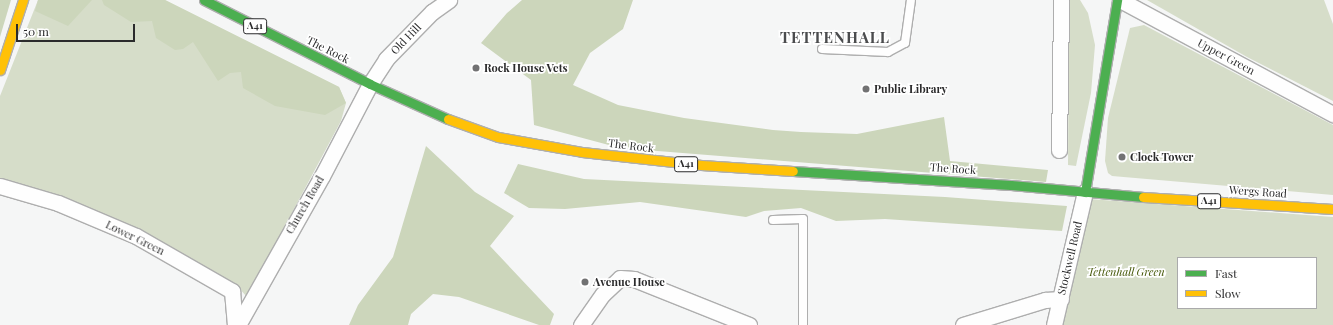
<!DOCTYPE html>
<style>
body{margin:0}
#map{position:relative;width:1333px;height:325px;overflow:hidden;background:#f5f6f6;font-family:"Playfair Display",serif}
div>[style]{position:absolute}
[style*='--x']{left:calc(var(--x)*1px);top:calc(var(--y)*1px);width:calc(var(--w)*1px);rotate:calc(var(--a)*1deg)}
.green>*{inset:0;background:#d6ddc9}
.forest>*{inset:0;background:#ccd6bb}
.roads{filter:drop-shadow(1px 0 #aeaeae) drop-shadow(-1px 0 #aeaeae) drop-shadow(0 1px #aeaeae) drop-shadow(0 -1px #aeaeae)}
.lane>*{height:8px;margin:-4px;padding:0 4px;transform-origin:4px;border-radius:4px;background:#fefefe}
.street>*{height:15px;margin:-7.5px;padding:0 7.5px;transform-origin:7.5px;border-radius:7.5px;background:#fefefe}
.fast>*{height:9px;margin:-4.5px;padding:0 4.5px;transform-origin:4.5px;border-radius:4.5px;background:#4caf50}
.slow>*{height:9px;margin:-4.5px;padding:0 4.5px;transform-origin:4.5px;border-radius:4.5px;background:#ffc107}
.dots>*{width:11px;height:11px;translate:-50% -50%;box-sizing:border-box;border:2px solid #fff;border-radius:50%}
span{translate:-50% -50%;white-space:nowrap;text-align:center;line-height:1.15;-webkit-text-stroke:3.5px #fff;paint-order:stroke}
.shield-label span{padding:1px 3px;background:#fff;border:1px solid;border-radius:3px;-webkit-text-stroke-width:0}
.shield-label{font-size:10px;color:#2b2b2c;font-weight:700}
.street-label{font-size:11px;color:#2b2b2c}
.poi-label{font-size:11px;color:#2b2b2c;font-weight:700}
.left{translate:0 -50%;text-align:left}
.park-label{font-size:11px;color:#465809;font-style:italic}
.district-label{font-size:15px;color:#4b4c4e;font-weight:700;letter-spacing:1px}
.legend{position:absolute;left:1177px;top:257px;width:140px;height:52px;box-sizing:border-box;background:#fff;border:1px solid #aaaaab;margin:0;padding:5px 7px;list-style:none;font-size:12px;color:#2b2b2c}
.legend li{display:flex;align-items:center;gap:8px;height:20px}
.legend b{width:20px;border:1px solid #aaaaab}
.scale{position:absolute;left:16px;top:24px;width:119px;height:18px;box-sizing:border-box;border:2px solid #2b2b2c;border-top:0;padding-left:5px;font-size:12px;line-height:14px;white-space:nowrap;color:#2b2b2c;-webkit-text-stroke:3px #fff;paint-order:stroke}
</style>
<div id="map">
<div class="green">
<div style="clip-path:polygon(38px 0,165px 0,339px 87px,346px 103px,341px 121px,247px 297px,238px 287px,133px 230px,0 183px,0 96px)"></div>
<div style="clip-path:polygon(1069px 0,1080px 0,1088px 13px,1095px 45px,1091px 93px,1076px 166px,1068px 165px)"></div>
<div style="clip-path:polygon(1147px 0,1324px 0,1333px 24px,1333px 101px,1247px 57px)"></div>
<div style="clip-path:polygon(1144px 25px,1333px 125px,1333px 195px,1112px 176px,1108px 173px,1105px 161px,1108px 118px,1130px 28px)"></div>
<div style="clip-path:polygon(evenodd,1089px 199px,1333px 217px,1333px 325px,1058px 325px,1089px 199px,1178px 258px,1316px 258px,1316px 308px,1178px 308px,1178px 258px)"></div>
</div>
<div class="forest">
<div style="clip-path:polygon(0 0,11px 0,0 37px)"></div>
<div style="clip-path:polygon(38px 0,92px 0,68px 26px,35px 11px)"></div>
<div style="clip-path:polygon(102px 0,165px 0,339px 87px,346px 103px,325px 115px,275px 106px,243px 88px,241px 72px,230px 73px,218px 81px,193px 42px,183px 49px,175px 50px,156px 38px,152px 21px,131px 22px,104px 5px)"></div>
<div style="clip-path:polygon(522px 0,633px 0,623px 29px,590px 53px,573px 85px,618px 105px,684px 118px,773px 130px,801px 132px,857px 134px,944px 117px,950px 161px,1048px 170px,1046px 182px,620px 148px,534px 125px,531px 80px,481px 43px,507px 13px)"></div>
<div style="clip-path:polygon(426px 146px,475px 192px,514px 216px,490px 246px,554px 314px,550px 325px,539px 325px,459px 297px,433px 294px,411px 314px,408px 325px,349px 325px,358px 305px,393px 257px)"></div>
<div style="clip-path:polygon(518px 164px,584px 179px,945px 197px,1067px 206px,1062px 231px,885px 219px,836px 221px,801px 208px,764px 211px,746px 217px,640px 202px,565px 209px,529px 208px,504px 193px)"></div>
</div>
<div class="roads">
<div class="lane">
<div style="--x:822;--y:49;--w:66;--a:2.6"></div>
<div style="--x:888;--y:52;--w:19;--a:-28"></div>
<div style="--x:905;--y:43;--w:43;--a:-82.1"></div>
<div style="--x:773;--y:220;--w:30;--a:-2"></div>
<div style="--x:803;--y:219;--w:106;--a:90"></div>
</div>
<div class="street">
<div style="--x:1120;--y:0;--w:242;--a:28.2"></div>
<div style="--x:1059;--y:150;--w:150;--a:-89.2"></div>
<div style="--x:0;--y:186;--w:60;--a:16.3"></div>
<div style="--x:58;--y:203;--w:85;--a:22.9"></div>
<div style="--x:136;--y:236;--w:111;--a:29.8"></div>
<div style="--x:232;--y:291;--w:34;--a:85"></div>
<div style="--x:238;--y:325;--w:171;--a:-60.6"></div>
<div style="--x:322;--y:176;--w:104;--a:-62.4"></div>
<div style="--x:370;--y:84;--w:30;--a:-57"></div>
<div style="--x:386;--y:59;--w:66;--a:-45.6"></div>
<div style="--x:432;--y:12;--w:21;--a:-35"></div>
<div style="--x:581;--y:325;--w:38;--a:-55"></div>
<div style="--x:603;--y:294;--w:23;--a:-43"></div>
<div style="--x:620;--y:278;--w:14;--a:4"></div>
<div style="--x:634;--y:279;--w:124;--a:21.8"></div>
<div style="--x:963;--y:325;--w:86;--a:-17"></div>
<div style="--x:1045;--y:300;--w:16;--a:-4"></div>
<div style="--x:1054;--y:325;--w:137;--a:-76.9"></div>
</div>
<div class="fast">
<div style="--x:204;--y:0;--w:186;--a:26.8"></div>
<div style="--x:370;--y:84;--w:85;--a:24.2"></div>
<div style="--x:793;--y:171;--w:218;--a:3.7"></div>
<div style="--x:1011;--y:185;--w:133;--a:5.2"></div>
<div style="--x:1085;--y:192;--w:195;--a:-80.5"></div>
</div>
<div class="slow">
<div style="--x:0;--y:70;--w:74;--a:-71.8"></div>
<div style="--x:448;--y:119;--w:53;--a:19.8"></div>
<div style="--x:498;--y:137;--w:85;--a:10.1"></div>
<div style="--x:582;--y:152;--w:120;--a:6.2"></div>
<div style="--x:701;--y:165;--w:92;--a:3.7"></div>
<div style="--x:1143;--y:197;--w:190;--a:3.6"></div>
</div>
</div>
<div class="dots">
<div style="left:476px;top:68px;background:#727273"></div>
<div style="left:866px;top:89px;background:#727273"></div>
<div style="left:1122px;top:157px;background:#727273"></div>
<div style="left:585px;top:282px;background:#727273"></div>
</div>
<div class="shield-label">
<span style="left:255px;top:26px">A41</span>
<span style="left:686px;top:164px">A41</span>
<span style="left:1209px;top:201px">A41</span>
</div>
<div class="street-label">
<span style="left:406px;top:39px;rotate:-46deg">Old Hill</span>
<span style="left:328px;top:50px;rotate:27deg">The Rock</span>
<span style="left:1226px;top:57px;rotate:28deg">Upper Green</span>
<span style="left:631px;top:146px;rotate:7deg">The Rock</span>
<span style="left:953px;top:169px;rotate:4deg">The Rock</span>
<span style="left:1258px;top:192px;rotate:4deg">Wergs Road</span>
<span style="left:305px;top:205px;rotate:-60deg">Church Road</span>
<span style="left:135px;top:238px;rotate:26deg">Lower Green</span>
<span style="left:1070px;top:258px;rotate:-77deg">Stockwell Road</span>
</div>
<div class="poi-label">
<span class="left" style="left:484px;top:68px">Rock House Vets</span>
<span class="left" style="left:874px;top:89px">Public Library</span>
<span class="left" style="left:1130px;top:157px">Clock Tower</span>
<span class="left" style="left:593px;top:282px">Avenue House</span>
</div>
<div class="park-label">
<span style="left:1126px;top:272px">Tettenhall Green</span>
</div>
<div class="district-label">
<span style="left:835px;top:38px">TETTENHALL</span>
</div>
<ul class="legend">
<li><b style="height:5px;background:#4caf50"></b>Fast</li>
<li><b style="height:5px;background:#ffc107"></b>Slow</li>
</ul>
<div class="scale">50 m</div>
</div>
